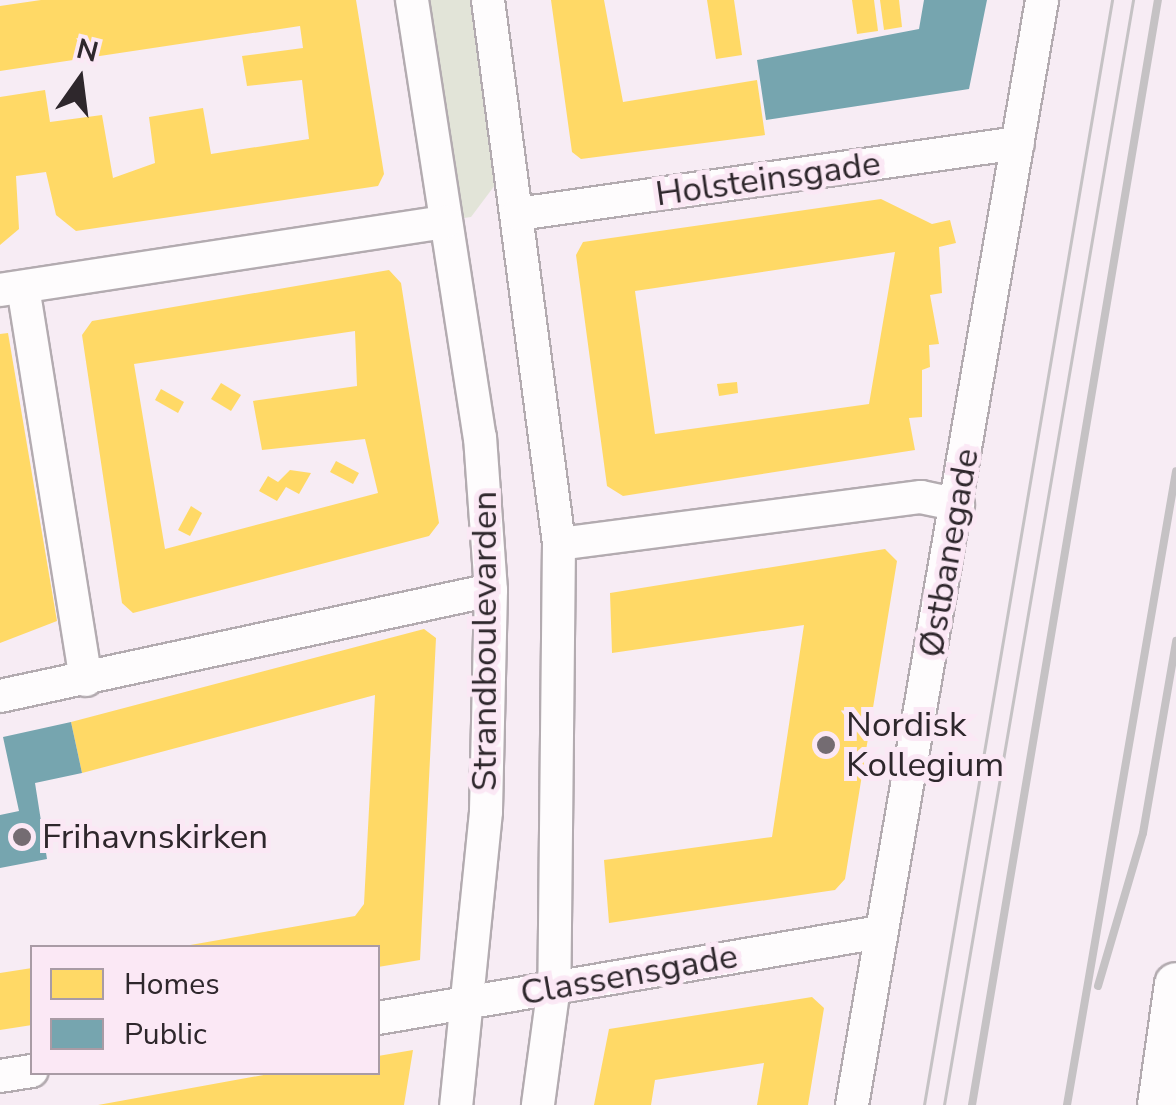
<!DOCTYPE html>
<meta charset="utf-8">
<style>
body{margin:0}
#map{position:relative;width:1176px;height:1105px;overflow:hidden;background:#f7ecf4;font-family:"Nunito Sans",sans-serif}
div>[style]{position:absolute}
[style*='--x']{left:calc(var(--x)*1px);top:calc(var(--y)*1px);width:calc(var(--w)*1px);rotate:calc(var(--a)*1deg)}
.green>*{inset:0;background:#e2e4d8}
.homes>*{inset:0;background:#ffd966}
.public>*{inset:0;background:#76a5af}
.roads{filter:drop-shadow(2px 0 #b3abb0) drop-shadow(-2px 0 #b3abb0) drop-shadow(0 2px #b3abb0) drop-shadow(0 -2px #b3abb0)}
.minor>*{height:32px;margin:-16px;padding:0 16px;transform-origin:16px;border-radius:16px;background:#fefcfd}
.major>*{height:42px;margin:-21px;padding:0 21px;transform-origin:21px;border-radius:21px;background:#fefcfd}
.tram>*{height:2.5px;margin:-1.25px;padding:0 1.25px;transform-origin:1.25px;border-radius:1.25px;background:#c5c2c4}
.rail>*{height:8px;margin:-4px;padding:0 4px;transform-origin:4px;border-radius:4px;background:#c5c2c4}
.dots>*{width:28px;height:28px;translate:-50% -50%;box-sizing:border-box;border:5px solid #fbe8f5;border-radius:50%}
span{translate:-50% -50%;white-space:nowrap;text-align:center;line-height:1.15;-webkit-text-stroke:10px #fbe8f5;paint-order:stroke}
.street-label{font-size:35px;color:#2e272c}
.poi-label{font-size:35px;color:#2e272c}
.left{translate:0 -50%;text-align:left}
.legend{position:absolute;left:30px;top:945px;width:350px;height:130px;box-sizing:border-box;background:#fbe8f5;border:2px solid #a99ba5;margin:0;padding:12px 18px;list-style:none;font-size:30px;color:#2e272c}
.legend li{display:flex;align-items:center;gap:20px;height:50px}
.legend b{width:50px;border:2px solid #a99ba5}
.north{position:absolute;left:30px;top:30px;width:100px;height:100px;-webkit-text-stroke:8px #fbe8f5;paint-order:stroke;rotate:14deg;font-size:28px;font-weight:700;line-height:40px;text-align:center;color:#2e272c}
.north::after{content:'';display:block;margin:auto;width:35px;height:45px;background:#2e272c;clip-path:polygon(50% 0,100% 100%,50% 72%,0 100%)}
</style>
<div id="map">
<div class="green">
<div style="clip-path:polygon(426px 0,476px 0,501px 177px,471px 217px,457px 219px)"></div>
</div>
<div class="homes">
<div style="clip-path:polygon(41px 0,356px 0,384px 174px,378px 186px,76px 231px,56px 215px,46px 172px,16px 176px,19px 229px,0 245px,0 97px,45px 90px,50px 122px,102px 115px,113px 178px,155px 163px,149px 117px,203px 108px,211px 154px,309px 139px,302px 80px,247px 86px,242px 56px,303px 48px,300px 26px,0 71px,0 6px)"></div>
<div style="clip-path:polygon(551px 0,604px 0,623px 102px,757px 80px,765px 135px,581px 159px,572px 152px)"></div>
<div style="clip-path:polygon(707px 0,734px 0,742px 55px,716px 59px)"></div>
<div style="clip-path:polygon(852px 0,874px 0,878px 31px,857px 34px)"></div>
<div style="clip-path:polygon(880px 0,899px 0,902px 27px,884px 30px)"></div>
<div style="clip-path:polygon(evenodd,881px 199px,932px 224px,950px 220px,956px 243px,939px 247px,942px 293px,930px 295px,939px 344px,929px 345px,930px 367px,922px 370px,922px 417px,909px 418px,915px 450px,623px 496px,607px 486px,576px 255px,583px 242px,881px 199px,895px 252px,869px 404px,655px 434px,635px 291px,895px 252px)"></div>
<div style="clip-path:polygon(evenodd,389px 270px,401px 283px,439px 523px,429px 536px,133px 613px,122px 603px,82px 335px,92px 321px,389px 270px,355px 331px,357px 386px,253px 401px,262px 450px,365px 439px,378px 493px,165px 549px,134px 364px,355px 331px)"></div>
<div style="clip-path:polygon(8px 333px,57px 621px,0 643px,0 334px)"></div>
<div style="clip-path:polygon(737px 382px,738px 393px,719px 396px,717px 384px)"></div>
<div style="clip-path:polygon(221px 383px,241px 395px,231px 411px,211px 399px)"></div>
<div style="clip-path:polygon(161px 389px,184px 402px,178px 413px,155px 400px)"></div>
<div style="clip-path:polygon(336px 461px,359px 473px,353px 484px,330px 472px)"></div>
<div style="clip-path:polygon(290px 470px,311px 473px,299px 494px,286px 487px,277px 501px,259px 491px,268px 476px,278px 482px)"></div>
<div style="clip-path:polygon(191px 506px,202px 513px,190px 536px,178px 530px)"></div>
<div style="clip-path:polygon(885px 549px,897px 561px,845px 879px,835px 890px,609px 923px,604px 860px,772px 837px,804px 625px,612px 653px,610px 593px)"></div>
<div style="clip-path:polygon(424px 629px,436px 638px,420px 960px,378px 967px,378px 948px,173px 948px,355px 916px,364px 904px,375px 695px,82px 773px,71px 722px)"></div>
<div style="clip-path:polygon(32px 968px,32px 1025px,0 1030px,0 973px)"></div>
<div style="clip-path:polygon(812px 997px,824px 1008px,808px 1105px,757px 1105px,764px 1063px,655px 1080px,651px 1105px,594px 1105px,609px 1029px)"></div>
<div style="clip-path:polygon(413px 1050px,404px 1105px,98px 1105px,280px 1072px,378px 1072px,378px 1056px)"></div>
</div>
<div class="public">
<div style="clip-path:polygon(924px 0,987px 0,969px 89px,766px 120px,757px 60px,919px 29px)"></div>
<div style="clip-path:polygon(71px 722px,82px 773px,35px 783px,47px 859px,0 868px,0 815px,19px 811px,3px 737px)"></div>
</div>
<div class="roads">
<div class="minor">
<div style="--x:412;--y:0;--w:442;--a:81.2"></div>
<div style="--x:480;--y:437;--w:153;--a:85.9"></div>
<div style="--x:491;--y:590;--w:222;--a:91.3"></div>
<div style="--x:486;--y:812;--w:295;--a:95.8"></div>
<div style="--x:488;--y:0;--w:549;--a:82.56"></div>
<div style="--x:559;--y:544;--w:442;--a:90.6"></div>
<div style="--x:554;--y:986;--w:120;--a:97.7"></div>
<div style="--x:518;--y:214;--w:505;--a:-8.08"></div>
<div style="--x:23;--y:287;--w:398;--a:80.9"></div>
<div style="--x:0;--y:290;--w:451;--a:-8.7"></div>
<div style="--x:559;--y:544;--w:365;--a:-7.4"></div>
<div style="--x:921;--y:497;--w:38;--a:12"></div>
<div style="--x:0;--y:696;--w:502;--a:-12.18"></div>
<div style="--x:378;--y:1018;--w:509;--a:-9.72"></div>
<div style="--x:0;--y:1076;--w:32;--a:-9"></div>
<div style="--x:852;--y:1105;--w:1121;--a:-80.24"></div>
</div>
<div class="major">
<div style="--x:1159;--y:1105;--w:122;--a:-82"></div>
</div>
</div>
<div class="tram">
<div style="--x:924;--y:1105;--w:1121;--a:-80.34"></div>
<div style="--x:944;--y:1105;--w:1121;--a:-80.29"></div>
</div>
<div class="rail">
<div style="--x:1098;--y:986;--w:159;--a:-73.6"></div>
<div style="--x:1143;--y:833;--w:195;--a:-80.2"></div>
<div style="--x:972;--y:1105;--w:1121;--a:-80.45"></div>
<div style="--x:1067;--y:1105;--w:643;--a:-80.24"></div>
</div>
<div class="dots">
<div style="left:826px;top:745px;background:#746c72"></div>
<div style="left:22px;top:837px;background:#746c72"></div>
</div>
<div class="street-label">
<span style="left:768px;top:179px;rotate:-8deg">Holsteinsgade</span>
<span style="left:949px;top:553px;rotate:-80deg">Østbanegade</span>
<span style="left:485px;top:641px;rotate:-90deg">Strandboulevarden</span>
<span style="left:629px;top:975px;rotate:-10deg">Classensgade</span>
</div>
<div class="poi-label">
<span class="left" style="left:846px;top:745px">Nordisk<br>Kollegium</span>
<span class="left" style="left:42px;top:837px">Frihavnskirken</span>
</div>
<ul class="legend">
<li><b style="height:28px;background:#ffd966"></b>Homes</li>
<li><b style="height:28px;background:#76a5af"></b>Public</li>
</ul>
<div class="north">N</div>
</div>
